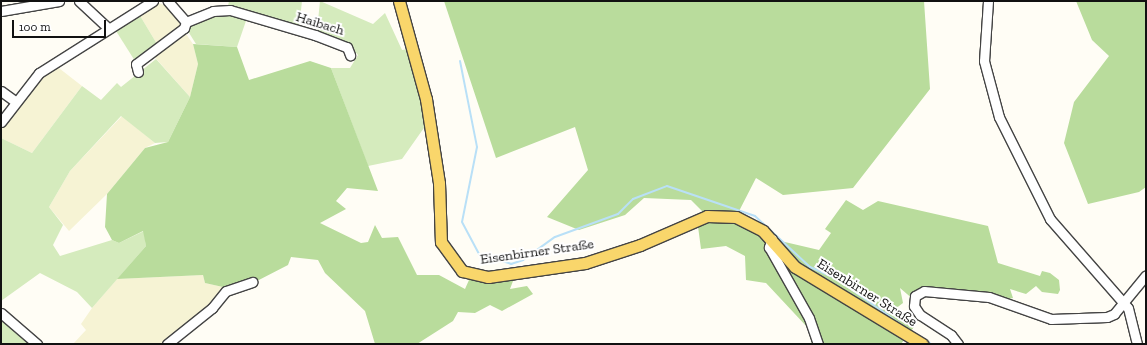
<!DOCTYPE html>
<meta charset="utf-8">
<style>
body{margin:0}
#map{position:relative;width:1147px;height:345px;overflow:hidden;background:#fffdf5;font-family:"Zilla Slab",serif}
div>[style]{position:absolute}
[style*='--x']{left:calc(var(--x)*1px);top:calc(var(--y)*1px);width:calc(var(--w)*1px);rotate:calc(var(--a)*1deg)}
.farmland>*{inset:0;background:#f6f3d4}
.green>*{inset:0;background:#d5ebbd}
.forest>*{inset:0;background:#b9dc9c}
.stream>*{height:2px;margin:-1px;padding:0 1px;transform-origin:1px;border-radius:1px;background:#b9e0f7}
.roads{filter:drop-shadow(1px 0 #444) drop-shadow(-1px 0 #444) drop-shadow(0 1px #444) drop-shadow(0 -1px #444)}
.minor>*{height:9px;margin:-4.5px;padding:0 4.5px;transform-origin:4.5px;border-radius:4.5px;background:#fff}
.major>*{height:11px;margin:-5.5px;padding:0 5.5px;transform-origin:5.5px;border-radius:5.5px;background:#f9d66b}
span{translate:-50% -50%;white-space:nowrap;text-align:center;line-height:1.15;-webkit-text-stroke:4px #fff;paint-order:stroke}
.street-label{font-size:14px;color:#111}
.frame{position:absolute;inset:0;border:2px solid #111;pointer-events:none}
.scale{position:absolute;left:12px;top:20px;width:94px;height:18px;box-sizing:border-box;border:2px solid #111;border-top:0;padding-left:5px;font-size:12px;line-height:14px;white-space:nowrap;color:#111;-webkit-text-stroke:3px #fff;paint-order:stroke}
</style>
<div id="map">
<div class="farmland">
<div style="clip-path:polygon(155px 2px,170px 7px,181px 20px,181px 26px,157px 44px,139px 14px)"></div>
<div style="clip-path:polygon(184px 31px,193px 44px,198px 64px,190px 97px,152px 54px)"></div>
<div style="clip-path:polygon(55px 65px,82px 86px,32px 153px,1px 138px,1px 126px,32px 83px)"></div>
<div style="clip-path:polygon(122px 116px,155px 143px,145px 148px,107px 194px,69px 231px,49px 207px,70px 171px)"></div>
<div style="clip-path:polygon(203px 275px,205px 283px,223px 287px,210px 307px,163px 344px,73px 344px,86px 330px,81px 324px,92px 308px,117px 279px)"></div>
</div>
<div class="green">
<div style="clip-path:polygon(229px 1px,302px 1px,299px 28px,228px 6px)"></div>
<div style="clip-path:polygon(320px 1px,373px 24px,385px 13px,402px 50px,408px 49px,426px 125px,402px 159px,368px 166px,331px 68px,350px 68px,358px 55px,348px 44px,317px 31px)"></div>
<div style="clip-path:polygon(227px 11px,247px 18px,237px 47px,196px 44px,186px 28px,192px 20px)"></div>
<div style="clip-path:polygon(139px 14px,157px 44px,135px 61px,116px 31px)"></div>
<div style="clip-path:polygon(156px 59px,190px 97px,168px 142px,155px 143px,121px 116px,70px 171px,49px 207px,63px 225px,53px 245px,60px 256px,112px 240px,119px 243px,144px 231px,146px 246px,92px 308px,77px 292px,40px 273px,1px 301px,1px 138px,32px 153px,82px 86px,101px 100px,117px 83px,121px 87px)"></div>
<div style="clip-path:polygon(4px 320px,34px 344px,1px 344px,1px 322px)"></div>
</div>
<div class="forest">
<div style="clip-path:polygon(444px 1px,924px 1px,930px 89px,853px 188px,783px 195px,756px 178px,736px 217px,772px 239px,819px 250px,831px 233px,825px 229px,846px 200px,863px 210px,878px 201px,988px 226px,998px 263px,1040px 276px,1042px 271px,1050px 273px,1059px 280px,1060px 290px,1058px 294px,1042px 292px,1036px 286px,1026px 294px,1010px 289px,1013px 298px,1003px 300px,932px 292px,914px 300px,900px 288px,903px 303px,895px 309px,914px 327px,901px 344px,812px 344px,808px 328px,766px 283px,746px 280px,745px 256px,726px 246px,701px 249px,697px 219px,707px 216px,691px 200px,644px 198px,625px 215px,579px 230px,547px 217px,588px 170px,575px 127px,496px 158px)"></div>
<div style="clip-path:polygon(1076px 1px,1146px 1px,1146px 187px,1139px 192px,1088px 204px,1064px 143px,1074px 102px,1109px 56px,1092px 40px)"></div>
<div style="clip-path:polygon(193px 44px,237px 47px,249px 80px,310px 61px,331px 68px,378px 191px,347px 188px,336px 201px,346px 209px,320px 223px,361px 243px,368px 242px,375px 225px,382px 238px,398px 237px,417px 275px,439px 275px,465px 289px,469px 280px,506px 276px,513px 281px,510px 289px,527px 286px,533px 294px,502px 311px,490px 305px,475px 313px,458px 312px,453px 321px,417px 344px,375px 344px,365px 311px,325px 273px,318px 260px,291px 257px,288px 265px,251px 284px,223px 287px,205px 283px,203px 275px,117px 279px,146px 246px,143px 231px,119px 243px,112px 240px,105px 227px,107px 194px,145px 148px,168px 142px,190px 97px,198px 64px)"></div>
</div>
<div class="stream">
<div style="--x:460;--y:61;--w:88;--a:78.8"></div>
<div style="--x:477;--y:147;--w:76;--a:101.3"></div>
<div style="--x:462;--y:222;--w:36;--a:62"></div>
<div style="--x:479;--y:254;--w:34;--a:17"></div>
<div style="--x:511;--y:264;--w:13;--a:-18"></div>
<div style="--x:523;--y:260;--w:39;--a:-36"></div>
<div style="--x:555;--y:237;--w:67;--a:-20.1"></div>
<div style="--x:618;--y:214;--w:21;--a:-45"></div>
<div style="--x:633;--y:199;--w:36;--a:-21"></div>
<div style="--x:667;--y:186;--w:93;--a:18.8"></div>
<div style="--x:755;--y:216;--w:75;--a:42.8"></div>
<div style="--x:810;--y:267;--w:30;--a:24"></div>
<div style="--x:837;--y:279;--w:85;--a:35.4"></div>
<div style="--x:925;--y:340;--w:7;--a:34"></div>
</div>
<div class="roads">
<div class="minor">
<div style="--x:79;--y:1;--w:40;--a:43"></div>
<div style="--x:988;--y:1;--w:60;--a:93.8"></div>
<div style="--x:984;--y:61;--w:58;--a:75"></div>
<div style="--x:999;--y:117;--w:114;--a:63.4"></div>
<div style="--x:1050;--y:219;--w:118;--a:48.8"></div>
<div style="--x:1128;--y:308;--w:37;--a:76"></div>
<div style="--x:1;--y:11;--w:59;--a:-9.8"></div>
<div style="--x:186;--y:22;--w:29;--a:-22"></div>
<div style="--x:213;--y:11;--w:17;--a:-3"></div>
<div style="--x:230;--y:10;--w:89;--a:16.4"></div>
<div style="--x:315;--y:35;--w:34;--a:21"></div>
<div style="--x:347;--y:47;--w:9;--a:69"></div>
<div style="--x:138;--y:72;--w:8;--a:-104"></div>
<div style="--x:136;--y:64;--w:60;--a:-36.9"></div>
<div style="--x:184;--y:28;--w:6;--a:-72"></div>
<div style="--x:186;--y:22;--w:28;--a:-131"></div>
<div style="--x:1;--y:91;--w:17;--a:36"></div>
<div style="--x:1;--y:122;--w:62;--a:-52.2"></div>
<div style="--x:39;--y:73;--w:135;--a:-32.3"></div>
<div style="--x:772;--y:239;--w:9;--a:111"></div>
<div style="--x:769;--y:247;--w:81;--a:60.6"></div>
<div style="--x:809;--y:318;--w:28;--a:71"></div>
<div style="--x:1;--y:313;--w:48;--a:40.7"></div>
<div style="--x:167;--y:344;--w:58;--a:-38.7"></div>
<div style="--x:212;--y:308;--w:22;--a:-51"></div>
<div style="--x:226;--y:291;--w:28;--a:-19"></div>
<div style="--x:958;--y:344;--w:11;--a:-128"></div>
<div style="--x:951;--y:335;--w:37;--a:-147"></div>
<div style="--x:920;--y:315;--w:11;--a:-124"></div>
<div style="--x:914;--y:306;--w:10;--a:-84"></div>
<div style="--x:915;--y:296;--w:10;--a:-29"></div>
<div style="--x:924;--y:291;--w:65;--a:5.3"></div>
<div style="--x:989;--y:297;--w:66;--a:19.5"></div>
<div style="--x:1051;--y:319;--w:56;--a:-2"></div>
<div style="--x:1107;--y:317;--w:8;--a:-23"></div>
<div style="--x:1114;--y:314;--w:50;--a:-50.6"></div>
</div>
<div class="major">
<div style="--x:399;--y:1;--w:102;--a:74.6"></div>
<div style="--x:426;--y:99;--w:85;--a:81.2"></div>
<div style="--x:439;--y:183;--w:59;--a:88.1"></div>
<div style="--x:441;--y:242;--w:36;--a:54"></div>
<div style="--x:462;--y:271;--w:27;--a:13"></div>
<div style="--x:488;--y:277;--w:98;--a:-8.2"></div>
<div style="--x:585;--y:263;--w:58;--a:-18.1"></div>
<div style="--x:640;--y:245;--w:73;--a:-23.4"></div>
<div style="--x:707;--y:216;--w:29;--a:2"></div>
<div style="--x:736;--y:217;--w:30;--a:27"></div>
<div style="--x:763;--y:231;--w:48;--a:48.4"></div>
<div style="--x:795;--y:267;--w:149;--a:31.2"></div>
</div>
</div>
<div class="street-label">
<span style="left:320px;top:24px;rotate:17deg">Haibach</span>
<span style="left:537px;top:252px;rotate:-8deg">Eisenbirner Straße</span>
<span style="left:867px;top:293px;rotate:32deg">Eisenbirner Straße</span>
</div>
<div class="frame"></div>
<div class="scale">100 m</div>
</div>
